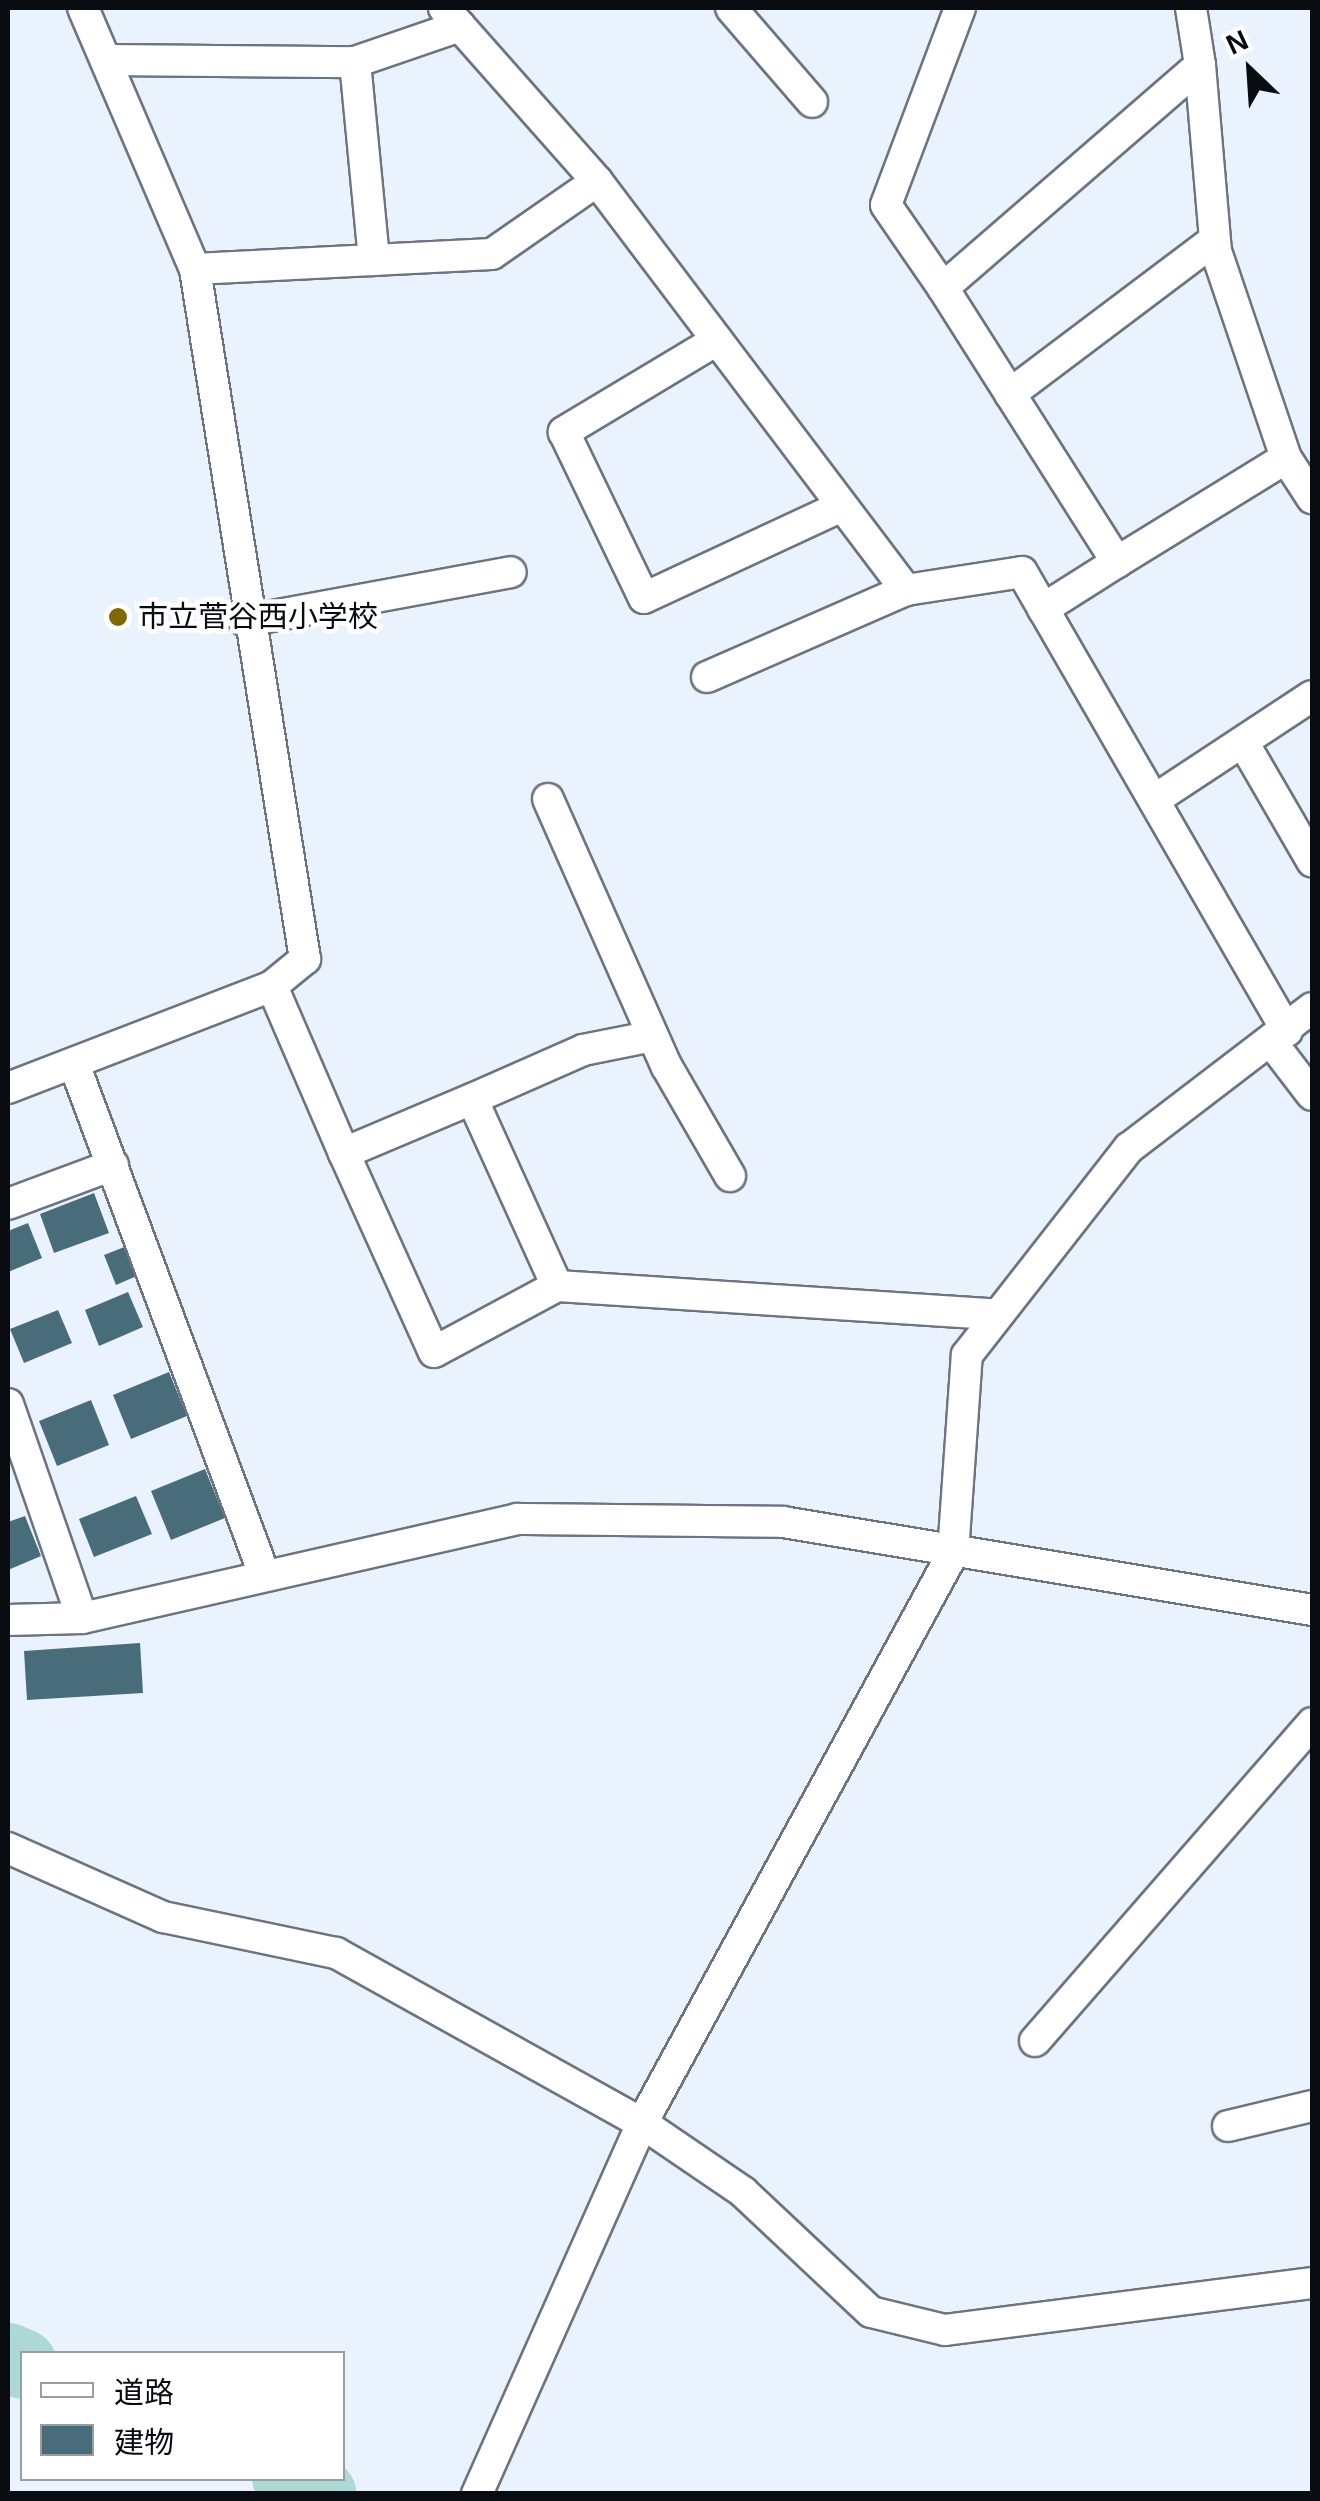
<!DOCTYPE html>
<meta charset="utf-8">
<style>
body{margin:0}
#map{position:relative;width:1320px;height:2501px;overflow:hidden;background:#eaf2fe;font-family:Helvetica,"Noto Sans JP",sans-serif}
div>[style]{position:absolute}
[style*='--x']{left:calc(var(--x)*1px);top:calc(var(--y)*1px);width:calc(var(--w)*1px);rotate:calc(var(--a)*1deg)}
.river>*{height:70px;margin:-35px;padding:0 35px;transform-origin:35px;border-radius:35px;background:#acd8d5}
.building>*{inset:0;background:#496c7b}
.roads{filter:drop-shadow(2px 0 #6c7481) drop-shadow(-2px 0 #6c7481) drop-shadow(0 2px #6c7481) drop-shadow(0 -2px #6c7481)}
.street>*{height:30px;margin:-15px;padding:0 15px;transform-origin:15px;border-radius:15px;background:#fff}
.dots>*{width:28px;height:28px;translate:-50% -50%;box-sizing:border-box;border:5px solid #fff;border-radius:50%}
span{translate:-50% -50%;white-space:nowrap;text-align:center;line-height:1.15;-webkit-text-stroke:9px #fff;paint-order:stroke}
.poi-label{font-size:30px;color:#080b10}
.left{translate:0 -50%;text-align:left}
.frame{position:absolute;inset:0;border:10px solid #080b10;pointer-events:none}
.legend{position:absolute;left:20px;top:2351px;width:325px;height:130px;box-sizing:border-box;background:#fff;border:2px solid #9c9d9f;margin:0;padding:12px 18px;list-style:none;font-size:30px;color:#080b10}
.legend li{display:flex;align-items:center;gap:20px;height:50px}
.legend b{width:50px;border:2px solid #9c9d9f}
.north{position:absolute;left:1200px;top:20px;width:100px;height:100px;-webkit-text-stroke:8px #fff;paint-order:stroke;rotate:335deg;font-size:28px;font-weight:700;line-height:40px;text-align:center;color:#080b10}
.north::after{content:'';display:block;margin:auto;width:35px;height:45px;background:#080b10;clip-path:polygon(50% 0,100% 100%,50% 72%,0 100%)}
</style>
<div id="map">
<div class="river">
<div style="--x:8;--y:2358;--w:15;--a:23"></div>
<div style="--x:287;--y:2478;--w:38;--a:25"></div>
</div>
<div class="building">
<div style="clip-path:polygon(94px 1193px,109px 1233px,54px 1253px,40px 1214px)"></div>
<div style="clip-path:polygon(28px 1223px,42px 1258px,8px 1272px,8px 1231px)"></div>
<div style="clip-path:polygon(127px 1246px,139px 1275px,116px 1285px,104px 1255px)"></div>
<div style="clip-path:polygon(128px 1292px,143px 1327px,99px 1346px,85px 1310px)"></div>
<div style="clip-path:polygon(58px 1310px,72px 1343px,24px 1363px,10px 1329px)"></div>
<div style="clip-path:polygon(169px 1372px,187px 1416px,131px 1439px,113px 1395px)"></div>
<div style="clip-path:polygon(91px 1400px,109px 1445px,57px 1466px,39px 1421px)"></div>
<div style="clip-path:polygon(205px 1469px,225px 1518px,171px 1540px,151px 1491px)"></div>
<div style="clip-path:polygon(136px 1496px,152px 1534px,94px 1557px,79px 1519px)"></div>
<div style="clip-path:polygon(25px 1516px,41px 1556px,8px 1570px,8px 1522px)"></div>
<div style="clip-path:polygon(140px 1643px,143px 1693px,27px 1700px,24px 1651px)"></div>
</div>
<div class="roads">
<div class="street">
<div style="--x:83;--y:8;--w:284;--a:66.8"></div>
<div style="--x:195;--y:269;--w:297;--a:-2.9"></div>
<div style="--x:492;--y:254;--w:128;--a:-34.8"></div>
<div style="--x:597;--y:181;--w:231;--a:-131.5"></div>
<div style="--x:731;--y:8;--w:124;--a:49.2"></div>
<div style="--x:960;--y:8;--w:210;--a:110.6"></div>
<div style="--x:886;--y:205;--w:101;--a:55.5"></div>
<div style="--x:943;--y:288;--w:340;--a:-40.9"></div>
<div style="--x:1200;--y:65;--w:58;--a:-99"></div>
<div style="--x:106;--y:60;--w:249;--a:0.5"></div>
<div style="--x:355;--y:62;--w:111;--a:-18.9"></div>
<div style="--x:355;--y:62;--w:199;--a:84.5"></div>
<div style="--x:1200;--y:65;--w:187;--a:85.1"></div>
<div style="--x:1216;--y:251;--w:219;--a:71.3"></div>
<div style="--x:1286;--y:458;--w:48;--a:57"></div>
<div style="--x:597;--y:181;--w:513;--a:52.93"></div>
<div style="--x:943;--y:288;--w:325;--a:57.6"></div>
<div style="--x:1117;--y:562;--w:198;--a:-31.6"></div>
<div style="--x:717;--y:340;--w:179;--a:149"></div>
<div style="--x:564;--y:432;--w:184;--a:64.3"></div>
<div style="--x:644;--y:598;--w:218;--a:-24.9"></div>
<div style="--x:1010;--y:394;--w:256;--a:-37"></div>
<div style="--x:1043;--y:609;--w:88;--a:-32.4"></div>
<div style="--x:245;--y:621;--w:270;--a:-10.4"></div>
<div style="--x:707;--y:677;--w:217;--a:-23.6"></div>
<div style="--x:906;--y:590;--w:117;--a:-8.8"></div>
<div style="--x:1022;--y:572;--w:530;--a:60"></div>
<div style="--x:1243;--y:742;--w:138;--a:59.9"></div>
<div style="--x:548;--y:799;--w:293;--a:66.1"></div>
<div style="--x:667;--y:1067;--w:126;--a:60"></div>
<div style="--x:1154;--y:800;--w:189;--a:-33.4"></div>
<div style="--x:272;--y:986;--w:182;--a:66.7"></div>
<div style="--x:344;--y:1153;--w:218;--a:65.7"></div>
<div style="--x:434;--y:1352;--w:140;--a:-28.2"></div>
<div style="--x:557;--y:1286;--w:205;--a:-114.4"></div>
<div style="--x:472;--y:1099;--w:139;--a:157.1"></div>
<div style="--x:1273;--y:1044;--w:64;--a:52.6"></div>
<div style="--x:76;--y:1069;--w:539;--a:69.58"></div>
<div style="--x:8;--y:1088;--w:283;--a:-21.1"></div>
<div style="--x:272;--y:986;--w:43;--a:-39.3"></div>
<div style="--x:305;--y:959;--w:699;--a:-99.06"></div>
<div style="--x:472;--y:1099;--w:121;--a:-23.8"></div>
<div style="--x:583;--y:1050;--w:71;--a:-11.3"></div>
<div style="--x:8;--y:1204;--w:112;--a:-20.4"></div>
<div style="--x:557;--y:1286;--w:436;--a:3.7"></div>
<div style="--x:8;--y:1404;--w:226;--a:70.9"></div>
<div style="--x:8;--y:1620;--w:74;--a:-1.5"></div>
<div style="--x:82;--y:1618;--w:446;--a:-12.8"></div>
<div style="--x:517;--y:1519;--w:266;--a:0.6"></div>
<div style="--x:783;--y:1522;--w:536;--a:9.44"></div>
<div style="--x:8;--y:1848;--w:170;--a:24"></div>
<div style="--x:163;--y:1917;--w:177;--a:11.8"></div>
<div style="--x:336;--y:1953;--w:350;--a:29.1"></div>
<div style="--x:642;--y:2123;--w:122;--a:34.3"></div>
<div style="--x:743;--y:2192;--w:175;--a:43.2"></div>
<div style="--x:871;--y:2312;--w:76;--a:13.7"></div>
<div style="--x:945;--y:2330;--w:370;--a:-7.3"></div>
<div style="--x:1035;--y:2041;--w:422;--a:-48.9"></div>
<div style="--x:1228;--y:2126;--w:86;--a:-13.4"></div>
<div style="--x:477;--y:2494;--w:406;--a:-66"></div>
<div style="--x:642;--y:2123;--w:649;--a:-61.38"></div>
<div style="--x:953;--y:1553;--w:198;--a:-86"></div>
<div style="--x:967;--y:1355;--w:263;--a:-52"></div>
<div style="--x:1129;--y:1148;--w:230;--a:-37.4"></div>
</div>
</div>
<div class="dots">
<div style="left:118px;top:617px;background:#816700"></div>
</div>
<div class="poi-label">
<span class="left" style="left:138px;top:617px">市立菅谷西小学校</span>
</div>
<div class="frame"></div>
<ul class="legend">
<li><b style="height:12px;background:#fff"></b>道路</li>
<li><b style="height:28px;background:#496c7b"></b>建物</li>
</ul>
<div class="north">N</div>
</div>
